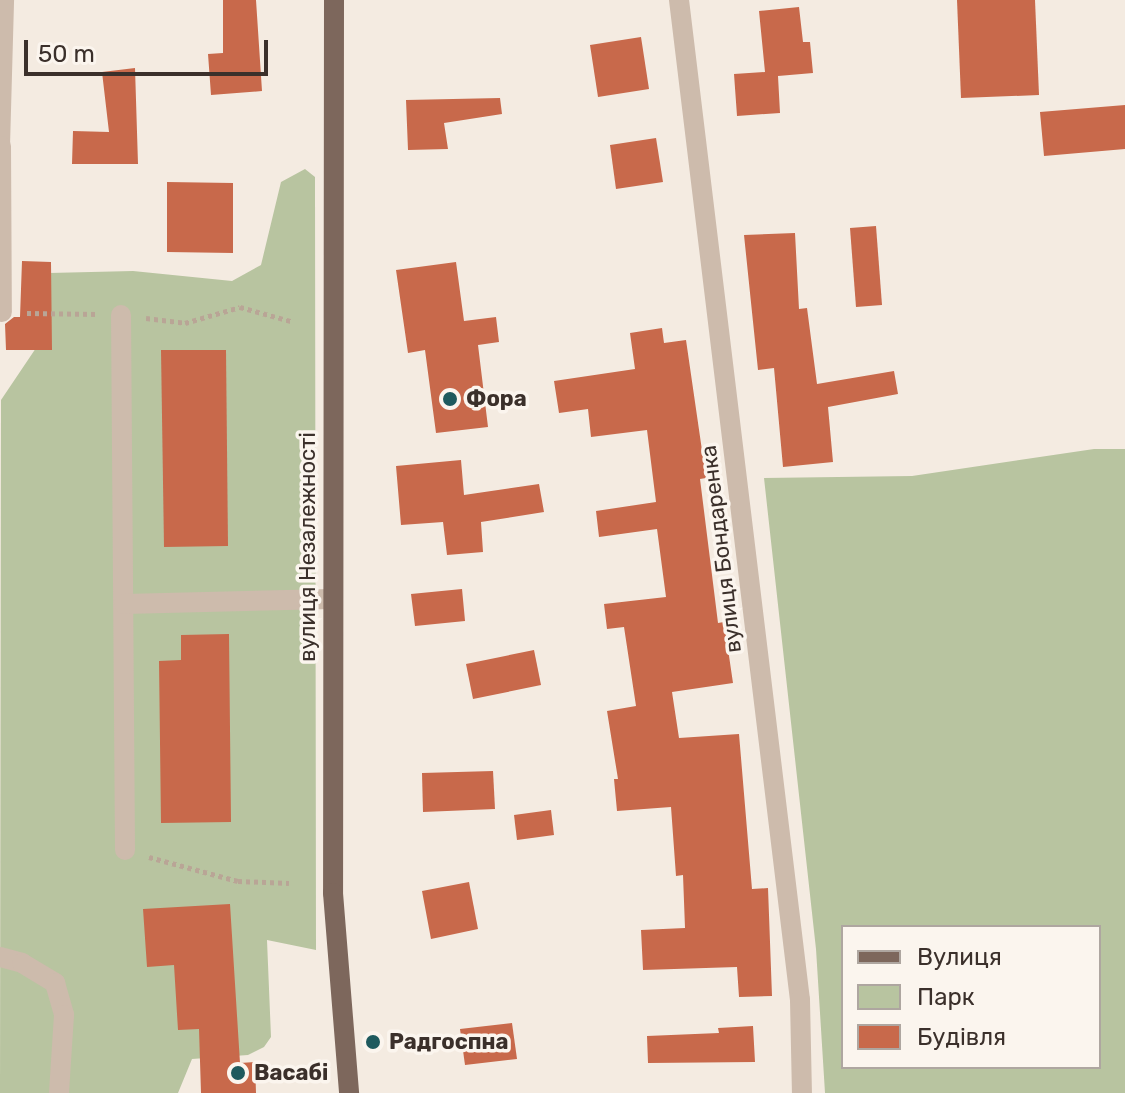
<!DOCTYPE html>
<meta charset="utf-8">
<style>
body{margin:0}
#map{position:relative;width:1125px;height:1093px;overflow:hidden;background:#f4ebe1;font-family:Rubik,sans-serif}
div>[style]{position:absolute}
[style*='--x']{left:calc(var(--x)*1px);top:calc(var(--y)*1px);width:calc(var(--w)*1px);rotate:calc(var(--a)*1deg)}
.green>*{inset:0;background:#b8c4a0}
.building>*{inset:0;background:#c8694b}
.path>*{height:5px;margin-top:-2.5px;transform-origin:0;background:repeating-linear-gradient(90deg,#b9a596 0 4px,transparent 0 8px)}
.minor>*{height:20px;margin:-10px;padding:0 10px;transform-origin:10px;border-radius:10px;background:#cdbbac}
.major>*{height:20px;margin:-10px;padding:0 10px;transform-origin:10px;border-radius:10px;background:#7d675c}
.dots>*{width:22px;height:22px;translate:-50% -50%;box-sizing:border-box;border:4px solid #fbf5ee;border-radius:50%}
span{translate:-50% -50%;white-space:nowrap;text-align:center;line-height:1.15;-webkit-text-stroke:7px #fbf5ee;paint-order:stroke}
.poi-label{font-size:22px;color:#3b302b;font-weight:700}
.left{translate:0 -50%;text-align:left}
.street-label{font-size:22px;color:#3b302b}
.legend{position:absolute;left:841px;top:925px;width:260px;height:144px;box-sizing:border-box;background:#fbf5ee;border:2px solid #aea6a0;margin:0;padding:10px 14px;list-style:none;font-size:24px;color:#3b302b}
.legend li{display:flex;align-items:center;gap:16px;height:40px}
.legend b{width:40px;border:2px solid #aea6a0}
.scale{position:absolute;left:24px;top:40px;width:244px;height:36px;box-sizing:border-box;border:4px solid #3b302b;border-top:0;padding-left:10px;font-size:24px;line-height:28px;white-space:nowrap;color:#3b302b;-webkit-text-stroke:6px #fbf5ee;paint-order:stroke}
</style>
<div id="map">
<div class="green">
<div style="clip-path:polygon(305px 169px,315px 177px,316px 950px,267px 940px,271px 1037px,264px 1047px,248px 1055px,192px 1059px,178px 1093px,0 1093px,1px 400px,36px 348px,49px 273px,133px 271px,232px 281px,261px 265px,281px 182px)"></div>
<div style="clip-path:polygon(evenodd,1094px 449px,1125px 449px,1125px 1093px,825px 1093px,816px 949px,764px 478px,912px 476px,1094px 449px,843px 927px,1099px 927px,1099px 1067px,843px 1067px,843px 927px)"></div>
</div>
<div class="building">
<div style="clip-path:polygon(223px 0,256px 0,262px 91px,211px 95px,208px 54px,223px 53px)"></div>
<div style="clip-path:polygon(957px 0,1035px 0,1039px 95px,961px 98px)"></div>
<div style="clip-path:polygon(799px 7px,803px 42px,810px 42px,813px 73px,778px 76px,780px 113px,737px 116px,734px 74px,765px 72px,759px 11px)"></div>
<div style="clip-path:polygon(641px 37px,649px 89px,598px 97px,590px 45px)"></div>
<div style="clip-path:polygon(135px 68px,138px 164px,72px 164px,73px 131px,109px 132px,102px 72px)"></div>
<div style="clip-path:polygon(500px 98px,502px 114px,444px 123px,448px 149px,408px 150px,406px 100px)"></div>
<div style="clip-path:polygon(1125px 105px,1125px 149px,1044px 156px,1040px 112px)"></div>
<div style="clip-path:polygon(656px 138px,663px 182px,616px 189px,610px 145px)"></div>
<div style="clip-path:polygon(167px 182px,233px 183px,233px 253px,167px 252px)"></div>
<div style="clip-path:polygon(876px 226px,882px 305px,856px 307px,850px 228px)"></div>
<div style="clip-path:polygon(795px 233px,799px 309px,807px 308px,817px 384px,894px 371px,898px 394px,828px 407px,833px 462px,783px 467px,774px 368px,758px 370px,744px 235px)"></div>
<div style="clip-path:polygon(22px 261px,51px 262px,52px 350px,6px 350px,5px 324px,14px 317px,20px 317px)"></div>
<div style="clip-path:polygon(456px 262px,464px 321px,496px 317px,499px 342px,478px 345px,488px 427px,436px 433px,425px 350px,408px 353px,396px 270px)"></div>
<div style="clip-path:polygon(662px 328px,664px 343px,686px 340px,706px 478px,700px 479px,718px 623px,724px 622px,733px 683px,672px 692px,679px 738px,739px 734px,752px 889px,768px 888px,772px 996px,739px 997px,737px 967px,643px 970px,641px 930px,685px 928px,683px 875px,676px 876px,671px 807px,617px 811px,614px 779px,618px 779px,607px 711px,636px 706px,624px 627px,607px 629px,604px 604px,666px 597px,657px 529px,599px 537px,596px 511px,656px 502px,647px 430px,591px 437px,588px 409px,559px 413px,554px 381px,635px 369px,630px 333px)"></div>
<div style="clip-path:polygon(161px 350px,226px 350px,228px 546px,164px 547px)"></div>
<div style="clip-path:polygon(461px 460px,464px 495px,539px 484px,544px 512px,481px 522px,483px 552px,447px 555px,443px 522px,401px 525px,396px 466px)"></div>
<div style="clip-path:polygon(462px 589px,465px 621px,415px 626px,411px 594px)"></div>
<div style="clip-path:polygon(229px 634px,231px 822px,161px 823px,159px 661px,181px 660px,181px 635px)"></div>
<div style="clip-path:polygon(534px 650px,541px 685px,473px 699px,466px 664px)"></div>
<div style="clip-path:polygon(493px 771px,495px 809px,423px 812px,422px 773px)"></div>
<div style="clip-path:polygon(551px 810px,554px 835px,517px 840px,514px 815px)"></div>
<div style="clip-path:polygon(469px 882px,478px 929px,431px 939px,422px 891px)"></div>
<div style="clip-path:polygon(230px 904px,240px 1063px,255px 1062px,256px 1093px,201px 1093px,199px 1029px,178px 1030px,174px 965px,147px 967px,143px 909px)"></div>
<div style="clip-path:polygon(512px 1023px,517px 1059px,465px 1065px,460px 1029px)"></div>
<div style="clip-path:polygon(753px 1026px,755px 1062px,648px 1063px,647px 1036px,719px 1033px,718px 1028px)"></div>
</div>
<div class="path">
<div style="--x:27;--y:313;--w:70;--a:0.8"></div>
<div style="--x:146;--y:318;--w:39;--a:7"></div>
<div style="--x:185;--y:323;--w:57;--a:-16.2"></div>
<div style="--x:240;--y:307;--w:53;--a:15.4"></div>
<div style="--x:149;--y:857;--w:92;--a:15.1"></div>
<div style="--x:238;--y:881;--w:51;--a:2.2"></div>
</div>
<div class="minor">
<div style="--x:679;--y:0;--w:1007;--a:83.1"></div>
<div style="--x:800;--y:1000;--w:93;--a:88.8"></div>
<div style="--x:0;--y:146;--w:146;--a:-88.4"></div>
<div style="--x:1;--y:146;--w:166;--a:89.7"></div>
<div style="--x:121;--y:315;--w:535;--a:89.57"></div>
<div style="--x:124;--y:604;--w:207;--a:-1.4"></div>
<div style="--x:0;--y:957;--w:23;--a:15"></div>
<div style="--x:22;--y:963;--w:39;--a:31"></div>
<div style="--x:55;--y:983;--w:33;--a:74"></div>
<div style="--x:64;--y:1015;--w:78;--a:93.7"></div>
</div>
<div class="major">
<div style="--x:334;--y:0;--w:893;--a:90.06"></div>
<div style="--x:333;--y:893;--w:201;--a:85.4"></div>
</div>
<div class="dots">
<div style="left:450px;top:399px;background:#1f5a5e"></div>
<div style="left:373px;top:1042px;background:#1f5a5e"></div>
<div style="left:238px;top:1073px;background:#1f5a5e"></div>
</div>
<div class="poi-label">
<span class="left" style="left:466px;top:399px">Фора</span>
<span class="left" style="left:389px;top:1042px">Радгоспна</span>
<span class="left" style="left:254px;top:1073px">Васабі</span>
</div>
<div class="street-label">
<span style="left:308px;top:547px;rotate:-90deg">вулиця Незалежності</span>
<span style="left:721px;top:549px;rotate:-97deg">вулиця Бондаренка</span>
</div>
<ul class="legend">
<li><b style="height:10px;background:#7d675c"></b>Вулиця</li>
<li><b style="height:22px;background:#b8c4a0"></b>Парк</li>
<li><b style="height:22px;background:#c8694b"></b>Будівля</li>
</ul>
<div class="scale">50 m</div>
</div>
